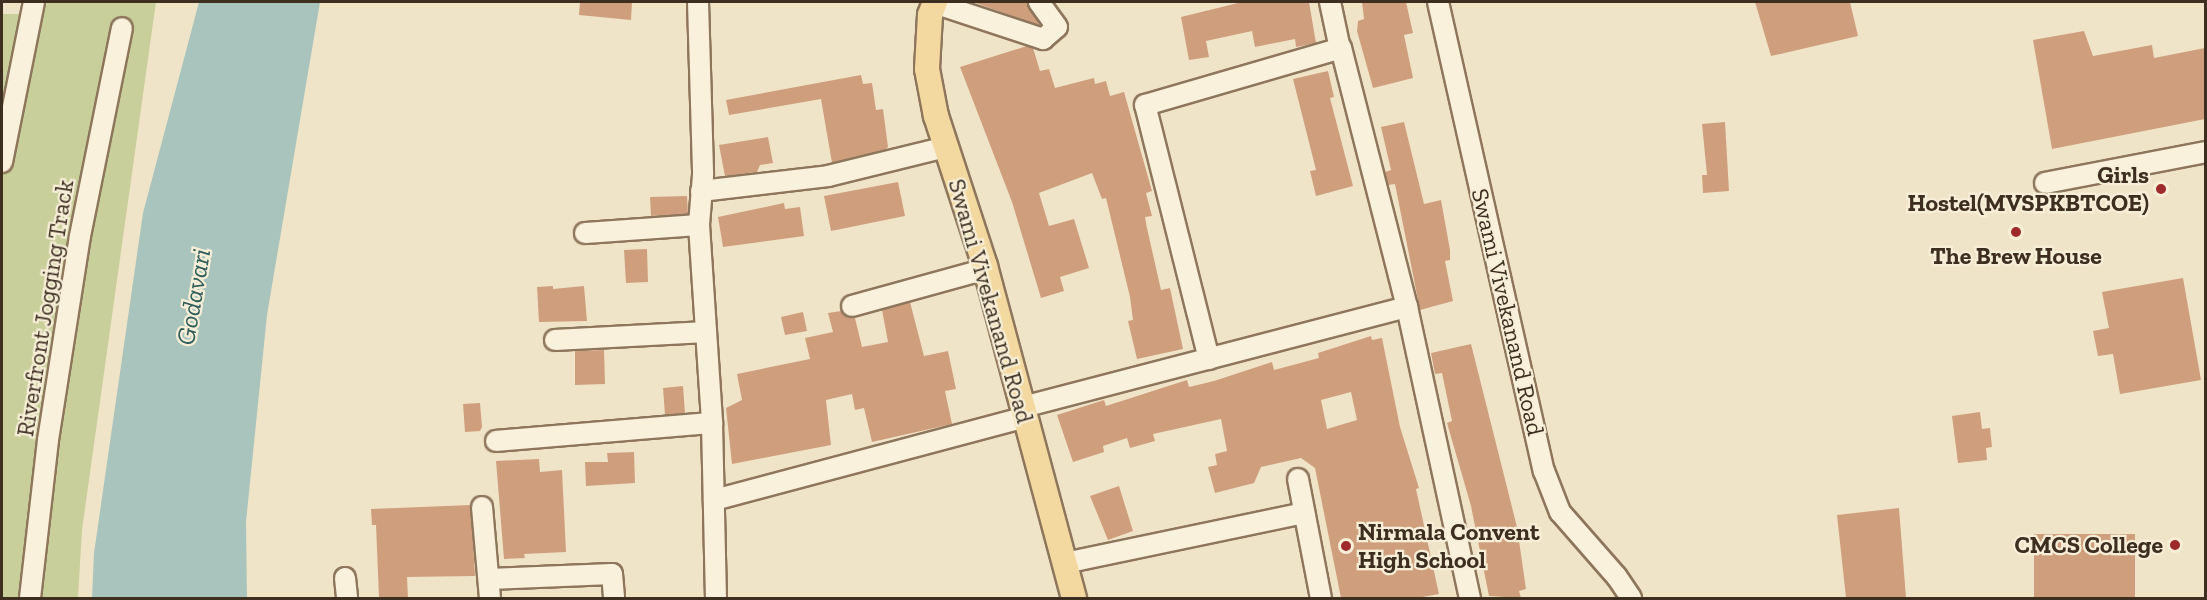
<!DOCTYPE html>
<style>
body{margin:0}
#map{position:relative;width:2207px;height:600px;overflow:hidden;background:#f0e4c8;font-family:"Zilla Slab",serif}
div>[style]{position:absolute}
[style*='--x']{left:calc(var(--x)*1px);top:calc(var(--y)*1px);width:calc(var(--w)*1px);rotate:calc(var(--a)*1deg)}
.green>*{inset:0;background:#c9cf9b}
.water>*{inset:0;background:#a9c4bc}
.building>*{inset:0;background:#cf9f7d}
.roads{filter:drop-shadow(2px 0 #8d765c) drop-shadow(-2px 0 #8d765c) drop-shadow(0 2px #8d765c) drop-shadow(0 -2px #8d765c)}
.minor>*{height:20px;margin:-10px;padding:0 10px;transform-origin:10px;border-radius:10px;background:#faf1dc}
.major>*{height:24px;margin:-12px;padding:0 12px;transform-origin:12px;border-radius:12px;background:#f3d9a0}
.dots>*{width:16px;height:16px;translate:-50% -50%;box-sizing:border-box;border:3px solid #f7eed8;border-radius:50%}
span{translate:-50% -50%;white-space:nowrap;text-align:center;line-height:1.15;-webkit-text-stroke:4.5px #f7eed8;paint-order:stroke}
.poi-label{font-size:24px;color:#3d2e20;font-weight:700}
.right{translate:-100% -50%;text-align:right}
.left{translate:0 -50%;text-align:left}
.street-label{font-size:24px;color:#3d2e20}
.water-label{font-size:26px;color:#2f5d5a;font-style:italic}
.frame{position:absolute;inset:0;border:3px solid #3d2e20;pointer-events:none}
</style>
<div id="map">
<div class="green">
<div style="clip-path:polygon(48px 2px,156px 2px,82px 530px,78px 598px,2px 598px,2px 14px,38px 14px)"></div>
</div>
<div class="water">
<div style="clip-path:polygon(199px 2px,320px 2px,267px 315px,246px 522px,247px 598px,92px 598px,94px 553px,143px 213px)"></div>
</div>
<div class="building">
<div style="clip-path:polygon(580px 2px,632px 2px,631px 20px,579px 15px)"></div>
<div style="clip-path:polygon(973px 2px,1027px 2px,1039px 23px,1038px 25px)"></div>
<div style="clip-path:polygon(1262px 2px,1309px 2px,1316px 43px,1296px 47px,1295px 39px,1255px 47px,1252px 31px,1206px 41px,1209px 57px,1189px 60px,1181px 17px,1238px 3px)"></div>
<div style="clip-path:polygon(1362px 2px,1406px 2px,1413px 33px,1404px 35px,1413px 78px,1373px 88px,1357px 31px,1358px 21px,1364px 19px)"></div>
<div style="clip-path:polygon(1755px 2px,1850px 2px,1858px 36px,1771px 56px)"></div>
<div style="clip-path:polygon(2084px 31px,2093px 56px,2152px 45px,2154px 58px,2205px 48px,2205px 119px,2052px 149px,2033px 40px)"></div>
<div style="clip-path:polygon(1027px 46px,1033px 48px,1040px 71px,1049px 69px,1055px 88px,1094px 78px,1095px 84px,1106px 81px,1110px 96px,1124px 92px,1152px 191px,1146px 193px,1152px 216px,1145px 217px,1147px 228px,1161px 290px,1170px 288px,1183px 349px,1137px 359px,1128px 321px,1133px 320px,1130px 297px,1106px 198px,1102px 199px,1092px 173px,1039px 193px,1049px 226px,1074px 219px,1089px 268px,1060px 277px,1064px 291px,1041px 298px,1012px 202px,960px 67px)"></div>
<div style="clip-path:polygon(1328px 71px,1334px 97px,1330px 98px,1353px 186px,1316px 196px,1310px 171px,1316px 170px,1293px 79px)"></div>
<div style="clip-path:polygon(861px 75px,863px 84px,872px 83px,876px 110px,883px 109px,888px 147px,885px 150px,832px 163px,821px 99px,729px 115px,726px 100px)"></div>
<div style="clip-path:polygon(1404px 122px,1424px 204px,1441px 200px,1450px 250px,1450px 260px,1445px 261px,1453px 301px,1420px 310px,1395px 184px,1388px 185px,1385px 172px,1391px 170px,1381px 127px)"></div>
<div style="clip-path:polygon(1725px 122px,1729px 191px,1703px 193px,1702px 175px,1707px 175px,1702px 124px)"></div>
<div style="clip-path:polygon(768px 137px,773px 163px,760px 165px,757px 172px,725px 176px,719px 145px)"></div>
<div style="clip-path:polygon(898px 182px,905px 216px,831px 231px,824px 196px)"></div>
<div style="clip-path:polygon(687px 196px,688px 214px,651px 216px,650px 197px)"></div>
<div style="clip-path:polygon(784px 203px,785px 209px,800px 207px,804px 236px,723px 247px,718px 217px)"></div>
<div style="clip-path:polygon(647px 249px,648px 282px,626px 283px,624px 250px)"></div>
<div style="clip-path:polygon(2183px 278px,2201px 380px,2120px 394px,2113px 354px,2098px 356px,2093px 331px,2109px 328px,2102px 292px)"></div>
<div style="clip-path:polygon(553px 286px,553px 289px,584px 286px,587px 321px,539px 322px,537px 287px)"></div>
<div style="clip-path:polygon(910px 302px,924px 356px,948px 351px,956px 389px,945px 391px,952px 424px,872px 442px,864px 408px,855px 410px,852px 394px,826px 400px,831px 445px,732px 464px,726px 408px,742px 400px,737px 374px,810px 359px,805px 338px,833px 332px,828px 313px,841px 311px,855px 318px,862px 347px,888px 342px,882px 310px)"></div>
<div style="clip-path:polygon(803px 312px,807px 331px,785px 335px,781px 317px)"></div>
<div style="clip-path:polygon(evenodd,1371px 336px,1372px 340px,1382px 338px,1400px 427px,1419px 488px,1416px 489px,1439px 594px,1417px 598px,1341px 598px,1315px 468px,1301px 458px,1261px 467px,1254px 483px,1215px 493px,1208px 467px,1217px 465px,1215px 454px,1227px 451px,1221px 419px,1153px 434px,1155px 441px,1130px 448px,1127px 438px,1103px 446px,1104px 452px,1073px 462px,1057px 415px,1104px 400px,1106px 406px,1187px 380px,1189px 387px,1214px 381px,1272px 362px,1274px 370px,1319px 358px,1318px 353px,1371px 336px,1351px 392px,1357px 420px,1327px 429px,1321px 400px,1351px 392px)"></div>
<div style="clip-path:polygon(1471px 344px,1517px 527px,1526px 589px,1519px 591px,1521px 598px,1489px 596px,1471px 506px,1447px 423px,1452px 421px,1442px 373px,1435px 374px,1431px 353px)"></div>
<div style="clip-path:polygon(604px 350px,605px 384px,575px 385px,575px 351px)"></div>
<div style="clip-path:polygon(683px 386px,685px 413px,665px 415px,663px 388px)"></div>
<div style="clip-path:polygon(480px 403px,482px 427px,480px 431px,465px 432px,463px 404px)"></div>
<div style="clip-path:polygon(1980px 412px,1982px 429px,1990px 428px,1992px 447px,1986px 448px,1987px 460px,1958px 463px,1952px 416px)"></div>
<div style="clip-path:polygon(634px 452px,635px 483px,586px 486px,585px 462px,608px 462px,607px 453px)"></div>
<div style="clip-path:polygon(539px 459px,540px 472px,562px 470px,566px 552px,524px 554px,525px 558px,504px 559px,496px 461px)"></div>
<div style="clip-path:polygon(1119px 486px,1133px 531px,1108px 540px,1090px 496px)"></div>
<div style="clip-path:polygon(471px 505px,475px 576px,407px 577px,408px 598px,379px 598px,376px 525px,372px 525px,371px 509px)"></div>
<div style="clip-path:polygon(1899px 508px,1906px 598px,1846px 598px,1837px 515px)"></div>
<div style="clip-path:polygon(2034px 534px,2135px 534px,2135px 598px,2034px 598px)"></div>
</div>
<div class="roads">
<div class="minor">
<div style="--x:698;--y:2;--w:173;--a:88.3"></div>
<div style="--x:703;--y:175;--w:50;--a:94.6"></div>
<div style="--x:699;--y:225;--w:198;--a:86.2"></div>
<div style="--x:712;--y:423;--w:175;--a:88.7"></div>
<div style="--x:1330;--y:2;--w:48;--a:78"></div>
<div style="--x:1438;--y:2;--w:481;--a:77.3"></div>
<div style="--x:1544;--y:471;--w:44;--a:68.7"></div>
<div style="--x:1560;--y:512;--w:86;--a:48.8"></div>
<div style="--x:1617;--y:577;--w:25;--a:56"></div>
<div style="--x:934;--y:3;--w:115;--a:18.3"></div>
<div style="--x:1043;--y:39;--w:18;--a:-41"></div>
<div style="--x:1057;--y:27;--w:31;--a:-126"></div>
<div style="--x:2;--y:162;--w:163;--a:-78.7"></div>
<div style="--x:2045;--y:183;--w:164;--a:-10.9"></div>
<div style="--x:701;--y:191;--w:128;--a:-6.7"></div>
<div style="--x:828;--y:176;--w:122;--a:-13.8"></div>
<div style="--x:585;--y:233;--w:114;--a:-4"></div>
<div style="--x:852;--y:306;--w:139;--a:-15.4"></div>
<div style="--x:555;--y:340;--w:151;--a:-3"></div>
<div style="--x:1209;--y:359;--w:262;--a:-104.1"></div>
<div style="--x:1145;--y:105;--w:204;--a:-16.2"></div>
<div style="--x:1341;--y:48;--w:267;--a:75.7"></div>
<div style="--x:1023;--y:407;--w:397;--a:-14.6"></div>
<div style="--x:1407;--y:307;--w:298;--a:77.8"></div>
<div style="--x:496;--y:441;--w:217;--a:-4.8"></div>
<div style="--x:1298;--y:479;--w:121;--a:79.1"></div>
<div style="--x:714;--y:500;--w:322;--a:-14.9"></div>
<div style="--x:482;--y:507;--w:91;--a:85"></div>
<div style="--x:1065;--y:563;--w:244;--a:-11.8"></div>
<div style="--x:345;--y:578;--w:20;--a:84"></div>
<div style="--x:489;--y:579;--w:123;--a:-2.3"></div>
<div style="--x:612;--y:574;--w:24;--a:85"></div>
<div style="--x:30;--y:598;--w:159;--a:-83.5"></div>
<div style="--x:48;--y:440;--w:206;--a:-81.1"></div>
<div style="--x:80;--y:236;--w:212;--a:-78.6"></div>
</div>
<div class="major">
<div style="--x:935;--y:2;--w:14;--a:111"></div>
<div style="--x:930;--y:15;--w:54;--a:93.2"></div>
<div style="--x:927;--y:69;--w:48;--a:79.2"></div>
<div style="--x:936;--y:116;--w:158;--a:71.9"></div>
<div style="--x:985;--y:266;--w:344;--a:75"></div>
</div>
</div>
<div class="dots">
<div style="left:2161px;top:189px;background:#9e2a2b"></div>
<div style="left:2016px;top:232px;background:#9e2a2b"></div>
<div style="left:2175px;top:545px;background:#9e2a2b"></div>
<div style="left:1346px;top:546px;background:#9e2a2b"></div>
</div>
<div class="poi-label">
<span class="right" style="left:2149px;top:189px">Girls<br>Hostel(MVSPKBTCOE)</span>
<span style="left:2016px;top:256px">The Brew House</span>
<span class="left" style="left:1358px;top:546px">Nirmala Convent<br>High School</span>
<span class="right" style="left:2163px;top:545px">CMCS College</span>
</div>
<div class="street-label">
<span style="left:991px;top:301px;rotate:74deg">Swami Vivekanand Road</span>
<span style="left:45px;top:308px;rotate:-81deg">Riverfront Jogging Track</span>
<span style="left:1508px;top:312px;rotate:77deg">Swami Vivekanand Road</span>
</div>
<div class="water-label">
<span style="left:194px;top:297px;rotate:-80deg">Godavari</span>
</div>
<div class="frame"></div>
</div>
